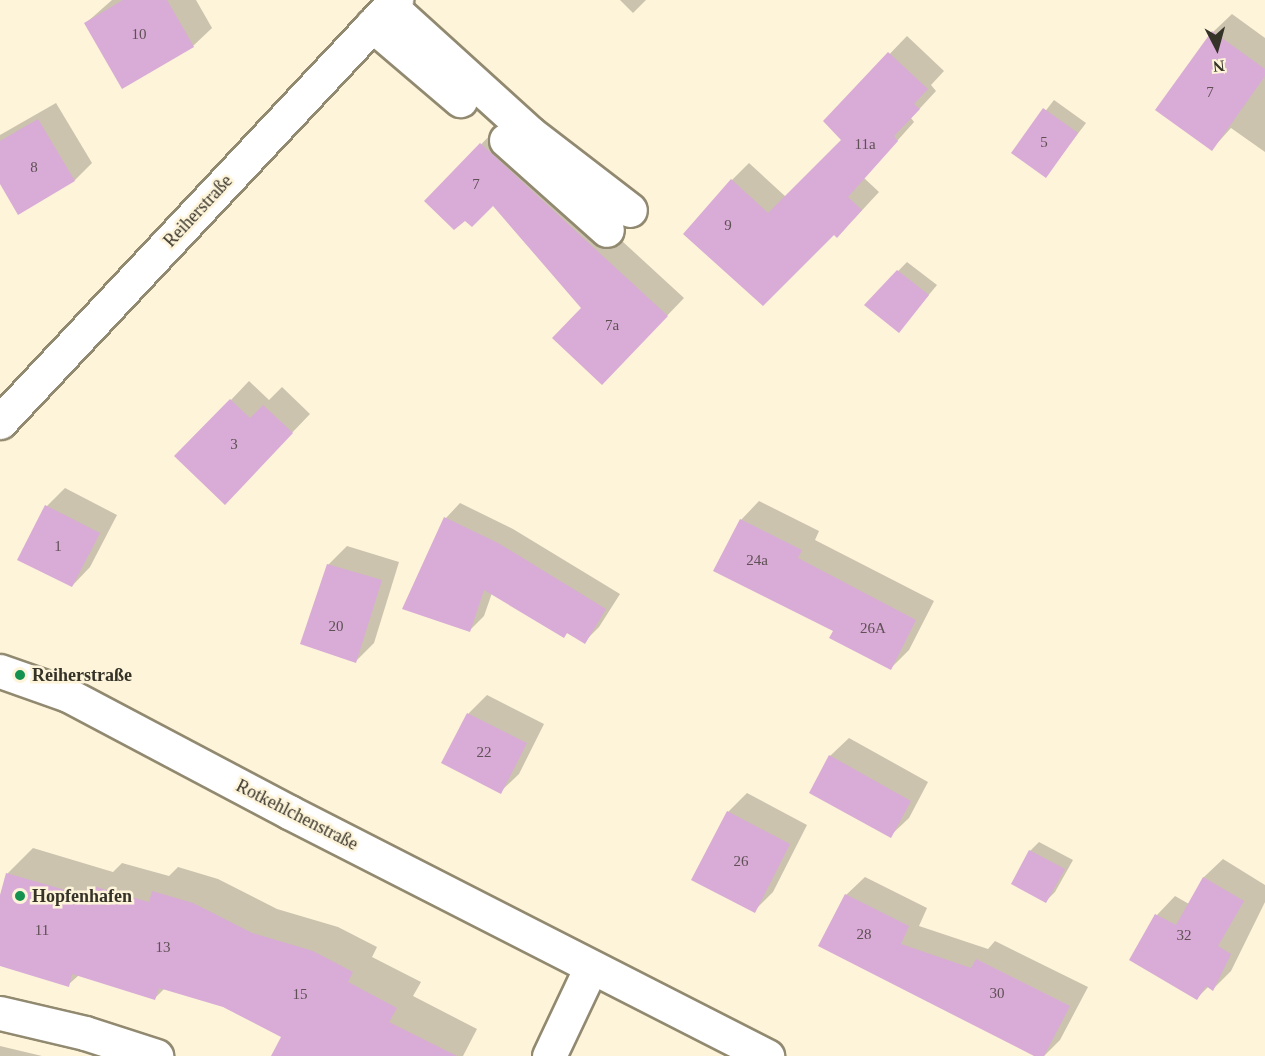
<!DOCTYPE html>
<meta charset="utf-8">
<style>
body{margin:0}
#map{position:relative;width:1265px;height:1056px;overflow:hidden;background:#fef4da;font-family:"Times New Roman",serif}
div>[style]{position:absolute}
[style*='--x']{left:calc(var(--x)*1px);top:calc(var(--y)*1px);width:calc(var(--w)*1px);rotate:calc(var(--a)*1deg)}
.shadow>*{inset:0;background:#0003}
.building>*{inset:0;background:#d9abd7}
.roads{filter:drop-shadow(2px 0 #918970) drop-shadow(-2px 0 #918970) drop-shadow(0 2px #918970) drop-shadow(0 -2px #918970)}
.minor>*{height:33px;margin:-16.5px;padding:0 16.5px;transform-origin:16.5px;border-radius:16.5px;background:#fff}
.dots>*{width:16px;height:16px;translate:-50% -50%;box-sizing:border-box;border:3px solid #fef4da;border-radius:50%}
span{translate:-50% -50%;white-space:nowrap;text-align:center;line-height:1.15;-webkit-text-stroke:5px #fef4da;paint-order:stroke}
.number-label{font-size:15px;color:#5e5054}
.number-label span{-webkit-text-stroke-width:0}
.street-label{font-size:18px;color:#353228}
.poi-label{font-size:18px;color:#353228;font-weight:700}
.left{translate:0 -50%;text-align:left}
.north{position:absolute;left:1187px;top:18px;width:60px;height:60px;-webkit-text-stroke:4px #fef4da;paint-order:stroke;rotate:174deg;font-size:16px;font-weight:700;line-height:24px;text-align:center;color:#353228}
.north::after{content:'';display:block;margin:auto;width:21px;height:27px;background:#353228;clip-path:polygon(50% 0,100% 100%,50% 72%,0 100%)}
</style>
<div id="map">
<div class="shadow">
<div style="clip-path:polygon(112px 0,196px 0,212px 28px,193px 46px,86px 23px)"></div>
<div style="clip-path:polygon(620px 0,646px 0,633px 13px)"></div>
<div style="clip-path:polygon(1232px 14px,1265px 38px,1265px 152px,1231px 128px,1212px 149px,1213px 32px)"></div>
<div style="clip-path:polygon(907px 36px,944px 71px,931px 85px,936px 91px,911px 118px,914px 122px,864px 178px,879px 192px,854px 219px,834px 233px,763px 304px,732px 180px,749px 163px,786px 197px,843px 140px,825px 121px)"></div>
<div style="clip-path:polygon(1054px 100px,1086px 123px,1046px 176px,1013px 153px)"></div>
<div style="clip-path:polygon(56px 103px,92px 163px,75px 180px,18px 213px,0 182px,0 135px)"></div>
<div style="clip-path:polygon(498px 127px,684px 298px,619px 366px,583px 308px,493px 204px,465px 219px,426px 201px)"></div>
<div style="clip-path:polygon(907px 262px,937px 285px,899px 331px,866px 304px)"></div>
<div style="clip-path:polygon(249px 381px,269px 400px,282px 387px,310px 414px,243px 484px,231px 400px)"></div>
<div style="clip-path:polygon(65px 488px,117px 515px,90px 567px,72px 586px,47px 506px)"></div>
<div style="clip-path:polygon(759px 501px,819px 531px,815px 540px,934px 601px,909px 650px,890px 669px,741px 520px)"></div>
<div style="clip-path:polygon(460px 503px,513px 529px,620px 594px,599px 627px,584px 642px,492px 593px,484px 616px,470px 630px,405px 608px,446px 518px)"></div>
<div style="clip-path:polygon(347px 546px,399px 562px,374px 643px,356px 661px,328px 565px)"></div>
<div style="clip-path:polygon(487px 695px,544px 724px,519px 774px,500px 792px,443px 763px,469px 713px)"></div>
<div style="clip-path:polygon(849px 738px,928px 782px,909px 818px,890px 836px,830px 756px)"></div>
<div style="clip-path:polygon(747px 793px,807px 825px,773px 892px,754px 911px,728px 812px)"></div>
<div style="clip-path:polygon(1039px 842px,1073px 860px,1055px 892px,1046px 901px,1030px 851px)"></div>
<div style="clip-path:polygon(33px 848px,113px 872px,122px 863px,169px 876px,178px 867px,218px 879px,277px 909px,338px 927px,377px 947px,372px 957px,421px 982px,413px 996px,477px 1029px,463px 1056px,293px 1056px,283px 1036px,223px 1006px,165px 988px,155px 998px,79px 975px,68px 985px,0 965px,0 900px,8px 873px)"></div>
<div style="clip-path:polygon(1223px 859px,1265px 885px,1265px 902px,1231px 971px,1213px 989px,1209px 986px,1197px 998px,1131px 959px,1157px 915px,1175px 896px,1189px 904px,1204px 877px)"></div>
<div style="clip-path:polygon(865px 877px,927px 908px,919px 926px,988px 949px,995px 941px,1088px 987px,1060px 1040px,1044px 1056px,1038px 1056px,820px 945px,846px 895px)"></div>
<div style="clip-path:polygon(0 1046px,42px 1056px,0 1056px)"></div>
</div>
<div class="building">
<div style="clip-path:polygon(123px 0,167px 0,194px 47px,122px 89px,84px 23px)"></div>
<div style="clip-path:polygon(1212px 31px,1265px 69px,1265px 76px,1212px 151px,1155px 110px)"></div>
<div style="clip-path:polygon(888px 52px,928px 89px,914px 104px,920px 109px,894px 136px,898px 141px,848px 197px,862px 210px,837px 238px,834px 235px,763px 306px,683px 234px,731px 179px,768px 213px,841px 140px,823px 121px)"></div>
<div style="clip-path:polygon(1043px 108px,1078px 133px,1046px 178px,1011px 153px)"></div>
<div style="clip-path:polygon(38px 119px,75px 181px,18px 215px,0 184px,0 141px)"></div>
<div style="clip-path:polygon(480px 143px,668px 316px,602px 385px,552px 338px,581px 308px,493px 206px,472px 227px,465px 221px,454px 230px,424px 201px)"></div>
<div style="clip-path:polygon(897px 270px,929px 295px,899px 333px,864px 305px)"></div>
<div style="clip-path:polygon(230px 399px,250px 418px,263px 405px,293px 433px,225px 505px,174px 456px)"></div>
<div style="clip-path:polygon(45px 505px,100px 533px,72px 587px,17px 560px)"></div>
<div style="clip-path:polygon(444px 517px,498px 543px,606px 609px,585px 644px,567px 633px,564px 638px,484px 590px,470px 632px,402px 609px)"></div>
<div style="clip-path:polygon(740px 519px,802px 550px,798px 558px,916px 620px,891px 670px,829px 638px,833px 631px,713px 571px)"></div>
<div style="clip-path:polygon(327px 564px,382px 580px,356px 663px,300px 644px)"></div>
<div style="clip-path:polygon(467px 713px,527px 743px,501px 794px,441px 763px)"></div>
<div style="clip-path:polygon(829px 755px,911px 801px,891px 838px,809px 793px)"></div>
<div style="clip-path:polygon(727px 811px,790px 844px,755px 913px,691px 880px)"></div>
<div style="clip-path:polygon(1029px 850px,1065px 869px,1046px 903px,1011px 884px)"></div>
<div style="clip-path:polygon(6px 873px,93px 898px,96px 887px,149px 902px,152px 891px,193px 903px,252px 933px,313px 951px,353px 972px,348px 982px,397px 1008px,389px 1022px,457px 1056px,271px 1056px,281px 1037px,223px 1007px,159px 988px,155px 1000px,72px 974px,69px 987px,0 966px,0 895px)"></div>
<div style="clip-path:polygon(1203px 877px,1244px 901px,1218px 946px,1231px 954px,1213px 991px,1206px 986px,1197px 1000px,1129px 960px,1155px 914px,1176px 925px)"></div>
<div style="clip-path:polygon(845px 894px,909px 926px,901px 944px,971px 968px,976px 959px,1070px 1006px,1044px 1056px,1034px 1056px,818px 946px)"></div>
</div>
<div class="roads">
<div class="minor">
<div style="--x:390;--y:6;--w:189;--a:42.2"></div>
<div style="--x:530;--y:133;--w:126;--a:37.6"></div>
<div style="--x:372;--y:25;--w:116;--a:40.4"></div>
<div style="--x:506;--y:140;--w:135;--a:41.7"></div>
<div style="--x:0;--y:422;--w:579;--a:-46.82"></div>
<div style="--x:0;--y:671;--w:72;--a:19.4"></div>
<div style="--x:68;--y:695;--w:250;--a:27.9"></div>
<div style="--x:289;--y:812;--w:537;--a:27.04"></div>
<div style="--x:0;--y:1013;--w:87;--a:13.2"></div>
<div style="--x:85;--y:1033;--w:75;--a:17.9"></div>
<div style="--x:549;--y:1056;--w:98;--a:-64.7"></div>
</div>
</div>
<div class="dots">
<div style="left:20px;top:675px;background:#15924f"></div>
<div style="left:20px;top:896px;background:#15924f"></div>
</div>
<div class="number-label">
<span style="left:139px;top:35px">10</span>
<span style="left:1210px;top:93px">7</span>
<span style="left:1044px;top:143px">5</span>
<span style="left:865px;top:145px">11a</span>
<span style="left:34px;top:168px">8</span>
<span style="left:476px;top:185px">7</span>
<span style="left:728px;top:226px">9</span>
<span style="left:612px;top:326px">7a</span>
<span style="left:234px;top:445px">3</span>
<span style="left:58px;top:547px">1</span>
<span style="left:757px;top:561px">24a</span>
<span style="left:336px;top:627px">20</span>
<span style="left:873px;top:629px">26A</span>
<span style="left:484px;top:753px">22</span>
<span style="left:741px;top:862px">26</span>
<span style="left:42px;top:931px">11</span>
<span style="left:864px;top:935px">28</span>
<span style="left:1184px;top:936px">32</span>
<span style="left:163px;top:948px">13</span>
<span style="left:997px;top:994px">30</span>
<span style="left:300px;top:995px">15</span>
</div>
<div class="street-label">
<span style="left:198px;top:211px;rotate:-47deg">Reiherstraße</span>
<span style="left:297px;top:815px;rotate:27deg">Rotkehlchenstraße</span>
</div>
<div class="poi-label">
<span class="left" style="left:32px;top:675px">Reiherstraße</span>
<span class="left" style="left:32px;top:896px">Hopfenhafen</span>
</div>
<div class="north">N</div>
</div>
